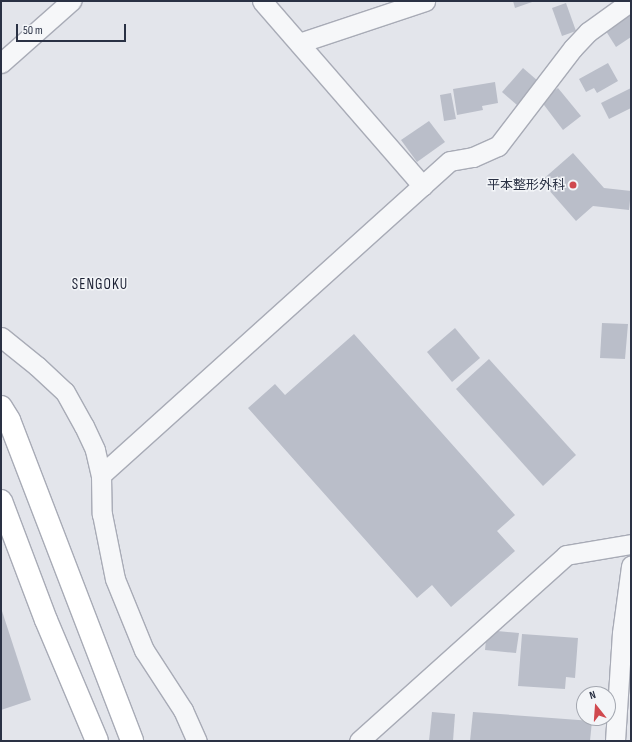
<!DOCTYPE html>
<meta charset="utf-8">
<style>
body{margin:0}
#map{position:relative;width:632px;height:742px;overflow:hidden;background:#e3e5eb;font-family:"Sofia Sans Condensed","Noto Sans JP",sans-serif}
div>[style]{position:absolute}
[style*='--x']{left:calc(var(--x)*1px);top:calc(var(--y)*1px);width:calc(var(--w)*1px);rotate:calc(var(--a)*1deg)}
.building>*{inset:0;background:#babec9}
.roads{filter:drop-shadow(1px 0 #a8abb6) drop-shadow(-1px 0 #a8abb6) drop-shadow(0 1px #a8abb6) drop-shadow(0 -1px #a8abb6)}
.minor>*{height:19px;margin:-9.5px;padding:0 9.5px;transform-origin:9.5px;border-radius:9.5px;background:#f6f7f9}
.highway>*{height:22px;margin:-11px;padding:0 11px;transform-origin:11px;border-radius:11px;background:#fff}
.dots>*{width:11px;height:11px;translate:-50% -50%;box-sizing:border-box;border:2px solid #f3f5f8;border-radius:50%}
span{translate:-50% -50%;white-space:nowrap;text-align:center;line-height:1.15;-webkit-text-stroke:3px #f3f5f8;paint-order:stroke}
.poi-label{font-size:13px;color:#2a3144}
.right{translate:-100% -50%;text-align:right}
.quarter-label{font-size:15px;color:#1d2235;letter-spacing:1px}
.frame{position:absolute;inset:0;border:2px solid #2a3144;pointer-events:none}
.north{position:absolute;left:576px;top:686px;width:40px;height:40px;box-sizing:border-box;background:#f3f5f8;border:1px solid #a3a7b0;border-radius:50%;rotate:343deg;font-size:11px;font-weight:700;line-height:16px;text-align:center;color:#2a3144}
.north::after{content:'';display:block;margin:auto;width:14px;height:18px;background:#d0494f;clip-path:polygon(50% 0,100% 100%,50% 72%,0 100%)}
.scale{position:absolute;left:16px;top:24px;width:110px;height:18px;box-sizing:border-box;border:2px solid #2a3144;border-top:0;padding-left:5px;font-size:12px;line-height:14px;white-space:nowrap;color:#2a3144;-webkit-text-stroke:3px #f3f5f8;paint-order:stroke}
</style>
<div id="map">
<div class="building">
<div style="clip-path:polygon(513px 1px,535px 1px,515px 8px)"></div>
<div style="clip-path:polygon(566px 3px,576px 31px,562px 36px,552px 8px)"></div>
<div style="clip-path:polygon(631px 10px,631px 37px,616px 47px,604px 28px)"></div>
<div style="clip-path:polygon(608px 63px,618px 81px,597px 93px,594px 88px,586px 92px,579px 79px)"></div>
<div style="clip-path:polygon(523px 68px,538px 81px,517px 105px,502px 92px)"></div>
<div style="clip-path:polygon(495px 82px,498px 103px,482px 106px,483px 110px,457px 115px,453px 89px)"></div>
<div style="clip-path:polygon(558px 88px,581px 116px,563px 130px,541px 101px)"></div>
<div style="clip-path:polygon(631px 88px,631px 108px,609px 119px,601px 103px)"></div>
<div style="clip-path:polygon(451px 93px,456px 119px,444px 121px,440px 95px)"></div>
<div style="clip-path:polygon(429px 121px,445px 142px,417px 162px,401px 140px)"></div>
<div style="clip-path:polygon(573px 153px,604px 188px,631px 191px,629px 210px,593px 206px,576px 221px,541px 181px)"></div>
<div style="clip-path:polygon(602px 323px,628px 324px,625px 359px,600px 358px)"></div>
<div style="clip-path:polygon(455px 328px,480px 358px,452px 382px,427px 352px)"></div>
<div style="clip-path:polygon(354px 334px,515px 515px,497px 531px,515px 551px,451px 607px,432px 585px,417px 598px,248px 408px,275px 384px,285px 395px)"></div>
<div style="clip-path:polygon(489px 359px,576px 455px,543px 486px,456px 389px)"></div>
<div style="clip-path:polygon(1px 608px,31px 700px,1px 710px)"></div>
<div style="clip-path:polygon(487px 630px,519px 633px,516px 653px,485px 650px)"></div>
<div style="clip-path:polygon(522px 634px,578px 638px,575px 678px,566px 677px,565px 689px,518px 686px)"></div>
<div style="clip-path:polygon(432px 712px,455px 714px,453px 741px,429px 741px)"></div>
<div style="clip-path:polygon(473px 712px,592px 721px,590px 741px,470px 741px)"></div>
</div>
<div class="roads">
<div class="minor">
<div style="--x:262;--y:1;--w:245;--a:49"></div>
<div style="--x:299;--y:43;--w:133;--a:-18.4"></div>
<div style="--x:1;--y:63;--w:94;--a:-41.5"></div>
<div style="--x:1;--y:337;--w:46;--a:38.9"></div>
<div style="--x:37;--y:366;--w:38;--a:43"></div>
<div style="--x:65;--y:392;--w:39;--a:61"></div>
<div style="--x:84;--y:426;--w:26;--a:65"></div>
<div style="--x:95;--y:450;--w:26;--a:77"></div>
<div style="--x:101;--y:475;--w:39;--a:89"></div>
<div style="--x:102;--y:514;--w:66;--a:78.7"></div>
<div style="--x:115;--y:579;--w:77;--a:67.8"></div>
<div style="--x:144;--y:650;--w:72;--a:57"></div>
<div style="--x:183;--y:710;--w:34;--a:66"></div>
<div style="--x:101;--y:475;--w:469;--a:-42"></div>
<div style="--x:450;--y:161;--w:23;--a:-10"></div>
<div style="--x:473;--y:157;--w:27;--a:-24"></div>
<div style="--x:498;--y:146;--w:123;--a:-52.6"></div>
<div style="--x:573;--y:48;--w:22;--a:-47"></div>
<div style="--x:588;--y:32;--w:53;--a:-35.8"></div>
<div style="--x:359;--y:741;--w:278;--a:-41.9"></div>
<div style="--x:566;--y:555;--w:66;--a:-9.6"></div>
<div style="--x:615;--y:741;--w:108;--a:-86.3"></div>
<div style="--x:622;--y:633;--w:68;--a:-82.3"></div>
</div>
<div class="highway">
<div style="--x:1;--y:407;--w:15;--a:58"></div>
<div style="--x:9;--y:420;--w:344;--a:69"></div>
<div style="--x:1;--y:501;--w:127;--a:69.3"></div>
<div style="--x:46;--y:620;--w:131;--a:67.1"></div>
</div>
</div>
<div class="dots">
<div style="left:573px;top:185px;background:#d0494f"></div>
</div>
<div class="poi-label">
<span class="right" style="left:565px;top:185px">平本整形外科</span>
</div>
<div class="quarter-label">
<span style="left:100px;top:285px">SENGOKU</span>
</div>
<div class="frame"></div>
<div class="north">N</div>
<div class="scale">50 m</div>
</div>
